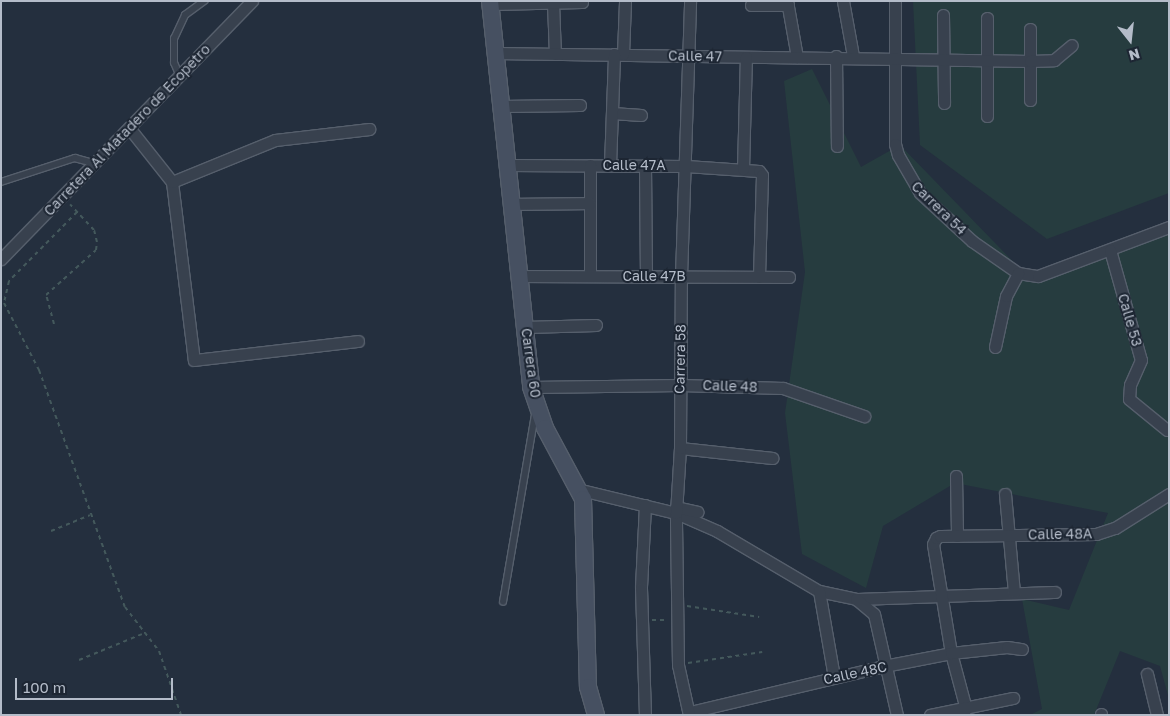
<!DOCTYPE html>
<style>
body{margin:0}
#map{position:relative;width:1170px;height:716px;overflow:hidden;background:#242f3e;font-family:"Golos Text",sans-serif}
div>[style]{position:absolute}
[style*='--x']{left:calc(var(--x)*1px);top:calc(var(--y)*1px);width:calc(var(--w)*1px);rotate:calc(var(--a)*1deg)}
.green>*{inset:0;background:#263c3f}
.path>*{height:2px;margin-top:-1px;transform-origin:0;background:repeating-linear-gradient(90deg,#44595c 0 4px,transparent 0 8px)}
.roads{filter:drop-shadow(1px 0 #565f6c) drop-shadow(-1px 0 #565f6c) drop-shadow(0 1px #565f6c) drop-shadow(0 -1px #565f6c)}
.lane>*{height:5.5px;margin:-2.75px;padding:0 2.75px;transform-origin:2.75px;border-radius:2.75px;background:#38414e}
.street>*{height:11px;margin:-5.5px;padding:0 5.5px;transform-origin:5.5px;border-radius:5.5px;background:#38414e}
.secondary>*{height:16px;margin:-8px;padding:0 8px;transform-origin:8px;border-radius:8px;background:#465061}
span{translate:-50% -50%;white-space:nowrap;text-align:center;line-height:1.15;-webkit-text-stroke:4px #1d2633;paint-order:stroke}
.street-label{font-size:14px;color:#b4bcc9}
.frame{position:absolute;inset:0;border:2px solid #b4bcc9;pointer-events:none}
.north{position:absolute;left:1105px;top:15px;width:50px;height:50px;-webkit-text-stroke:4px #1d2633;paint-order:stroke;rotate:164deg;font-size:14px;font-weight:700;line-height:20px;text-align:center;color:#b4bcc9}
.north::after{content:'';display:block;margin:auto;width:18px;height:22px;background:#b4bcc9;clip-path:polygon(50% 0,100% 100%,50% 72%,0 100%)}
.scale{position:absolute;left:15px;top:678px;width:158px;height:22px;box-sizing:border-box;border:2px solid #b4bcc9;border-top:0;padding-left:6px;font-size:15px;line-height:18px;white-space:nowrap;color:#b4bcc9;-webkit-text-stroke:4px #1d2633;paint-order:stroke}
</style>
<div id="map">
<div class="green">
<div style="clip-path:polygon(913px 1px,1169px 1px,1169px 193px,1047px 239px,920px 145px)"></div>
<div style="clip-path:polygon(812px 69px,861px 167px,900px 145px,1030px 279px,1169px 228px,1169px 699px,1160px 666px,1120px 651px,1094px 715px,1030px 715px,1042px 709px,1022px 599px,1069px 610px,1108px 513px,955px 483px,883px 526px,866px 588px,802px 554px,785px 413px,805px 272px,784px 81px)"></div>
</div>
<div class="path">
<div style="--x:77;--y:212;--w:97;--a:134.6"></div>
<div style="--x:9;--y:281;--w:23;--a:103"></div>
<div style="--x:4;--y:303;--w:76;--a:62.4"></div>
<div style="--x:39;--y:370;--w:252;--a:70.1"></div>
<div style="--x:125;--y:607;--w:56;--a:52.3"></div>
<div style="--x:159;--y:651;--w:68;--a:71"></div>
<div style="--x:54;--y:324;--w:30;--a:-105"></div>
<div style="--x:46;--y:295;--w:67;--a:-42"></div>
<div style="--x:96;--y:250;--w:8;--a:-83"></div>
<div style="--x:97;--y:242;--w:12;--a:-104"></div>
<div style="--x:94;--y:230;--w:35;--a:-133"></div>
<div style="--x:51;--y:531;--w:42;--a:-22.3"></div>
<div style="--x:687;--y:606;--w:73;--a:8.7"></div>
<div style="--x:652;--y:620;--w:16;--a:0"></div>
<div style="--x:79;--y:660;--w:68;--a:-22.4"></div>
<div style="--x:688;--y:663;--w:75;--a:-8.5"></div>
</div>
<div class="roads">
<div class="lane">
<div style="--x:180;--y:77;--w:15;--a:-113"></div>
<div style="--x:174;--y:63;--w:24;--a:-90"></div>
<div style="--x:174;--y:39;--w:26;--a:-65"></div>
<div style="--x:185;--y:15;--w:24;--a:-36"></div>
<div style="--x:1;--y:182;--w:78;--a:-18"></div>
<div style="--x:75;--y:158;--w:20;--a:15"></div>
<div style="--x:503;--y:602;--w:191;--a:-80.3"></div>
</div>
<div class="street">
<div style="--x:787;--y:1;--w:57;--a:79.9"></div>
<div style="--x:843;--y:1;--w:56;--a:79.7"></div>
<div style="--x:895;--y:1;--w:143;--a:90"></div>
<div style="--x:895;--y:144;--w:11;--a:75"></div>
<div style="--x:898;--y:155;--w:44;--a:59.9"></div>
<div style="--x:920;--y:193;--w:71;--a:42.7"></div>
<div style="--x:972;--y:241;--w:56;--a:34.8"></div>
<div style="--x:1018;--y:273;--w:20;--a:9"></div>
<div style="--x:1038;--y:276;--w:140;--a:-20.5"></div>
<div style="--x:553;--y:3;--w:51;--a:87.8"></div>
<div style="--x:490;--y:4;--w:92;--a:-1.2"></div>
<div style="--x:751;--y:5;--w:37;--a:0"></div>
<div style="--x:943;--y:15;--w:88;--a:89.3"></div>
<div style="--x:987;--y:18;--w:98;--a:90"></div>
<div style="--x:1030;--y:29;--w:71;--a:90"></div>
<div style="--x:495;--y:53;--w:535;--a:0.86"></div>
<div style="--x:1030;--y:61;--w:24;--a:-2"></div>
<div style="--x:1054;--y:60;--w:23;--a:-40"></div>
<div style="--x:623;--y:54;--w:53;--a:-87.8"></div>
<div style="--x:836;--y:56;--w:90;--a:89.4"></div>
<div style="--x:501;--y:106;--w:79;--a:-0.7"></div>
<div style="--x:612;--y:113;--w:29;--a:4"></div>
<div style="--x:130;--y:129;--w:68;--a:51.6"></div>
<div style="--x:172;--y:182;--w:179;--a:83"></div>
<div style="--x:194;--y:360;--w:165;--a:-6.6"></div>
<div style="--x:508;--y:165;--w:178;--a:0.3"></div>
<div style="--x:686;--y:166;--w:73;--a:3.9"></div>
<div style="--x:759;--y:171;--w:5;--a:53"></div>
<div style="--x:762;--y:175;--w:102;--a:91.7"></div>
<div style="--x:590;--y:165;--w:111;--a:90"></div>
<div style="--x:610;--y:165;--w:111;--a:-87.9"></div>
<div style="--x:645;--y:165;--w:111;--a:89.5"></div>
<div style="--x:743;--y:169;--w:112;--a:-88.5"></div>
<div style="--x:172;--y:182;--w:111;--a:-22.2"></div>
<div style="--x:275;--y:140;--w:95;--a:-6.7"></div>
<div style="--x:512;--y:204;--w:78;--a:-0.7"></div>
<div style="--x:1110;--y:250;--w:114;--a:74.3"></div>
<div style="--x:1141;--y:360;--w:27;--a:114"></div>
<div style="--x:1130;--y:385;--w:14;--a:94"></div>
<div style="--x:1129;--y:399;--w:49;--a:39.2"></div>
<div style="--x:1;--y:259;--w:360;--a:-45.8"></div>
<div style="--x:519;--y:276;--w:270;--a:0.2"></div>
<div style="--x:525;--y:327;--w:71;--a:-1.6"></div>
<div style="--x:995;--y:347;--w:52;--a:-77.8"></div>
<div style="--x:1006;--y:296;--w:26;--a:-62"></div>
<div style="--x:531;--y:387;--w:149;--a:-0.8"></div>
<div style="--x:680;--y:385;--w:103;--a:1.7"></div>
<div style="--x:783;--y:388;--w:86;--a:19.1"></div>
<div style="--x:680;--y:448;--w:93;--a:6.2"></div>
<div style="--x:956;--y:476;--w:60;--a:89"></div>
<div style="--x:581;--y:490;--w:98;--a:13.6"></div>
<div style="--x:676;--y:513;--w:45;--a:23.7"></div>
<div style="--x:717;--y:531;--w:118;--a:30.5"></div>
<div style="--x:819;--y:591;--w:38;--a:12"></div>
<div style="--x:856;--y:599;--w:199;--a:-2"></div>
<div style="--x:1005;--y:494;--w:99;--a:84.8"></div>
<div style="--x:645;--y:505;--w:83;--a:92.8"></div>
<div style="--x:641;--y:588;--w:127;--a:88.2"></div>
<div style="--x:676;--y:507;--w:22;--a:13"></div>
<div style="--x:819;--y:591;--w:87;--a:80.1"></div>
<div style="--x:856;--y:599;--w:23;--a:40"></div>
<div style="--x:874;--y:614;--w:104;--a:77.2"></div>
<div style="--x:1147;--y:674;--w:42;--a:76.3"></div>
<div style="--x:966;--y:709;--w:58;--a:-105"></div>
<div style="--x:951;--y:653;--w:110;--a:-99.4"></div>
<div style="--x:933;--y:544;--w:7;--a:-63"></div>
<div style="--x:936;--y:538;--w:4;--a:-27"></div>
<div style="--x:940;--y:536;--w:156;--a:-0.7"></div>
<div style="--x:1096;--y:534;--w:20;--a:-18"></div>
<div style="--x:1115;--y:528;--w:64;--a:-32.2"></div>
<div style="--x:690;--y:712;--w:199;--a:-13.3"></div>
<div style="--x:884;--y:666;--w:68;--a:-11"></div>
<div style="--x:951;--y:653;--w:56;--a:-6.1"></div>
<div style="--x:1007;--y:647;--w:15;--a:8"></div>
<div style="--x:1101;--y:714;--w:1;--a:90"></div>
<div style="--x:689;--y:715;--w:51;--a:-102.4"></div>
<div style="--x:678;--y:665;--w:152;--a:-90.8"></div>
<div style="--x:676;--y:513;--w:65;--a:-86.5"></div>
<div style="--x:680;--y:448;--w:172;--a:-89.7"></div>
<div style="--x:681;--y:276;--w:275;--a:-88.1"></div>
<div style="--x:930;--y:715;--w:85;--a:-11.6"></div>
</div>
<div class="secondary">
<div style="--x:490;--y:1;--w:388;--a:83.9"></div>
<div style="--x:531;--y:387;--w:43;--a:71.1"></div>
<div style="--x:545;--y:428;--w:81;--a:61.8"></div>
<div style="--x:583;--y:499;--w:188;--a:88.5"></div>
<div style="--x:588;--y:687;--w:29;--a:74"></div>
</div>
</div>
<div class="street-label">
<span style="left:695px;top:56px;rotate:1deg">Calle 47</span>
<span style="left:127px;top:130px;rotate:-46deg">Carretera Al Matadero de Ecopetro</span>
<span style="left:634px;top:165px">Calle 47A</span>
<span style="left:939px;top:208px;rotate:44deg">Carrera 54</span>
<span style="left:654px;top:276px">Calle 47B</span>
<span style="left:1130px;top:320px;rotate:74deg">Calle 53</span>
<span style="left:680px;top:359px;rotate:-89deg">Carrera 58</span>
<span style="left:531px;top:363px;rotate:82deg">Carrera 60</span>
<span style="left:730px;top:386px;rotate:2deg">Calle 48</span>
<span style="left:1060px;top:534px;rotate:-1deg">Calle 48A</span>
<span style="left:855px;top:673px;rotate:-12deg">Calle 48C</span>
</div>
<div class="frame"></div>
<div class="north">N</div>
<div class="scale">100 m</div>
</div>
